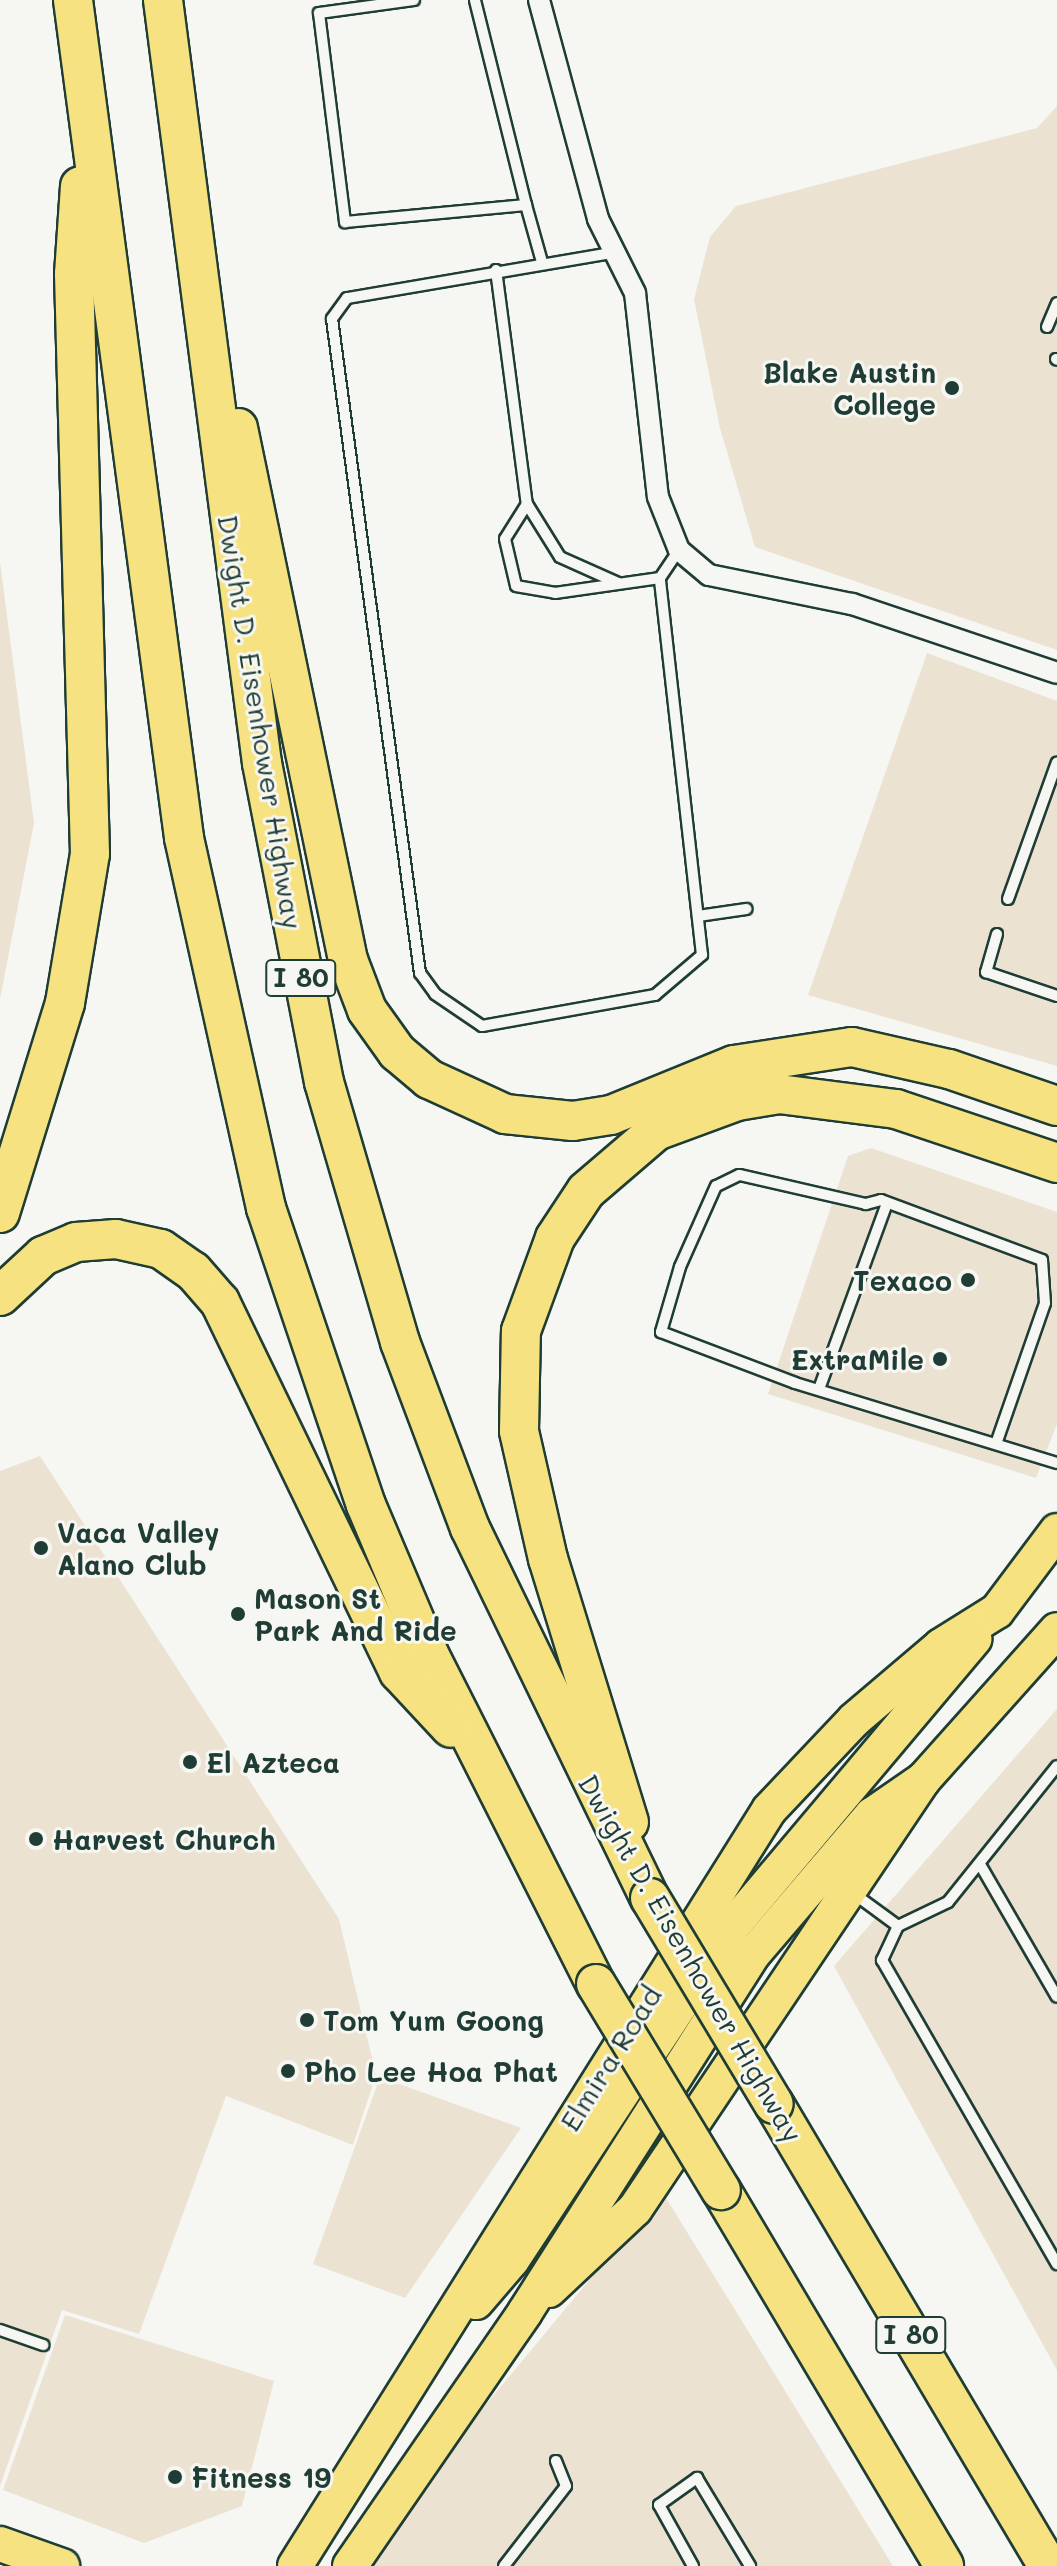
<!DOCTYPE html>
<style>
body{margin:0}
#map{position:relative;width:1057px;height:2566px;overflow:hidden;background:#f6f6f2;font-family:Mali,sans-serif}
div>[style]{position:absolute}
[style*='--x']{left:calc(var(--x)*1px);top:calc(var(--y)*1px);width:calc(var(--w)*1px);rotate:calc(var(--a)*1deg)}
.built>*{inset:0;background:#ece2d2}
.roads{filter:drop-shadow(2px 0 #1f3d34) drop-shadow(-2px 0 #1f3d34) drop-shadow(0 2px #1f3d34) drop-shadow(0 -2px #1f3d34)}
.lane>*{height:10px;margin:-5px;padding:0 5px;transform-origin:5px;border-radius:5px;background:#f6f6f2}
.street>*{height:20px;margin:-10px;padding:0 10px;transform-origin:10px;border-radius:10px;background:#f6f6f2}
.primary>*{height:34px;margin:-17px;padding:0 17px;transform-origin:17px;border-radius:17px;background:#f7e281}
.highway>*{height:38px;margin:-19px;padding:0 19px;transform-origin:19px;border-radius:19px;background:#f7e281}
.bridges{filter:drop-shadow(2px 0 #1f3d34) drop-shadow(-2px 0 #1f3d34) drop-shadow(0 2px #1f3d34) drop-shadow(0 -2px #1f3d34)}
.highway-bridge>*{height:38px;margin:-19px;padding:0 19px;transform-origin:19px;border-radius:19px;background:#f7e281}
.dots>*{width:22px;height:22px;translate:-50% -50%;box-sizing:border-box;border:4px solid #f6f6f2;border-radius:50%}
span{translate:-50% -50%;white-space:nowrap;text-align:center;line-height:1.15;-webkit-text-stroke:6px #f6f6f2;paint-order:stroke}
.shield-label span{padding:2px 6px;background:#f6f6f2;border:2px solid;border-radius:6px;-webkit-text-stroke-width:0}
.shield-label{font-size:26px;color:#1f3d34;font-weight:700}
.poi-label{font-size:28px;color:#1f3d34;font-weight:700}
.right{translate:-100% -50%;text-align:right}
.left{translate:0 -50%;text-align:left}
.street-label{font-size:28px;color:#1f3d34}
</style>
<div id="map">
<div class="built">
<div style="clip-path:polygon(1057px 106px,1057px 650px,755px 547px,720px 428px,694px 299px,710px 237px,736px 206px,1037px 128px)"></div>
<div style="clip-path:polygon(0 562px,34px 823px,0 999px)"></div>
<div style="clip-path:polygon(927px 653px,1057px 701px,1057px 1066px,808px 995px)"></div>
<div style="clip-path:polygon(871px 1148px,1057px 1212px,1057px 1424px,1036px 1478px,768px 1394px,848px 1156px)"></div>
<div style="clip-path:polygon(40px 1456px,339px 1919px,376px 2075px,353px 2145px,226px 2096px,139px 2334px,62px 2310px,0 2486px,0 1471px)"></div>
<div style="clip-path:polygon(1057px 1709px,1057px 2370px,834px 1966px)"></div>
<div style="clip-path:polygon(380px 2077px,521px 2128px,405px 2298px,313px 2264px)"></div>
<div style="clip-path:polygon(658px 2185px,893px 2566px,374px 2566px,459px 2437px,605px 2261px)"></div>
<div style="clip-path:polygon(65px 2315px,274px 2381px,242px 2506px,144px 2543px,3px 2490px)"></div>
</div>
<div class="roads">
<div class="lane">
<div style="--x:414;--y:0;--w:96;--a:172.2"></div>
<div style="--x:319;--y:13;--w:211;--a:82.9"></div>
<div style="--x:345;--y:222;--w:182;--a:-5.4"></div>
<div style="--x:526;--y:205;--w:211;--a:-104"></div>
<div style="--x:526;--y:205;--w:59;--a:74.3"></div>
<div style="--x:617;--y:252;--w:274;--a:170.3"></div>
<div style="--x:347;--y:298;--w:26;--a:126"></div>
<div style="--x:332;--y:319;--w:660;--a:82.34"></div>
<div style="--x:420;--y:973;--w:26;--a:54"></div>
<div style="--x:435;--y:994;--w:57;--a:34.2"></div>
<div style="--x:482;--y:1026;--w:176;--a:-10.2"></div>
<div style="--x:655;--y:995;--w:62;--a:-40.4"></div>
<div style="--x:702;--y:955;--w:379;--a:-96.4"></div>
<div style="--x:660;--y:578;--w:34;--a:-56"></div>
<div style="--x:496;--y:270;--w:236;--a:82.5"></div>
<div style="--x:527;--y:504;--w:41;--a:122.2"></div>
<div style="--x:505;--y:539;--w:48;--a:76.8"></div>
<div style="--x:516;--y:586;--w:40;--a:10"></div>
<div style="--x:555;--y:593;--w:106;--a:-8.1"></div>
<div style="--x:1047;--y:327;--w:26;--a:-67"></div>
<div style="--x:1056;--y:359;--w:1;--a:45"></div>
<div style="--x:527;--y:504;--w:62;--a:58.1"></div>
<div style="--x:560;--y:557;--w:64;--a:24.1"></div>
<div style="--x:1008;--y:899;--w:145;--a:-70.3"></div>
<div style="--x:698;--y:916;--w:49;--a:-8.3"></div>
<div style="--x:997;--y:934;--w:40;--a:106"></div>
<div style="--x:986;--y:972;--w:75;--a:18.7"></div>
<div style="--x:819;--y:1389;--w:198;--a:-69.9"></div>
<div style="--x:997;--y:1441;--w:146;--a:-70.8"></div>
<div style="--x:1045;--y:1303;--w:43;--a:-94"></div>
<div style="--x:1042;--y:1260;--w:172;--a:-159.6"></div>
<div style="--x:881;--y:1200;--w:16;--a:165"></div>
<div style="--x:866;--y:1204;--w:130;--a:-167.1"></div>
<div style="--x:739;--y:1175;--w:25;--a:154"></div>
<div style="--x:716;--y:1186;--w:89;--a:114"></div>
<div style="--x:680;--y:1267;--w:68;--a:106.3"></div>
<div style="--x:661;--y:1332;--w:143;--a:20.8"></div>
<div style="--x:795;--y:1383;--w:274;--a:17"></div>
<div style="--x:981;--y:1866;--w:151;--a:59.9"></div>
<div style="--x:853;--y:1893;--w:56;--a:36.3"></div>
<div style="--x:898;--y:1926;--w:55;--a:-25.6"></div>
<div style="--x:948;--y:1902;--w:174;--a:-51.3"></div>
<div style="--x:898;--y:1926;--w:38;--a:115"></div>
<div style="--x:882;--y:1960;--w:351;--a:60.1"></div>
<div style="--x:0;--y:2330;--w:46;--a:19.2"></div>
<div style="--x:504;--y:2566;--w:101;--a:-52.2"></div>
<div style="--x:566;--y:2486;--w:27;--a:-112"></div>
<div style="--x:693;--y:2566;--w:70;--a:-119.1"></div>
<div style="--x:659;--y:2505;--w:47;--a:-35.4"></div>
<div style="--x:697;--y:2478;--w:103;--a:58.9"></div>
</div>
<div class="street">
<div style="--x:539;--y:0;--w:227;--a:74.9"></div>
<div style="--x:598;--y:219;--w:83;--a:63.4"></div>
<div style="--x:635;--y:293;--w:205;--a:83.6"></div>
<div style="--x:658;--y:497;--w:57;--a:68.4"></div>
<div style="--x:679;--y:550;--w:39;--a:40"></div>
<div style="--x:709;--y:575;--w:146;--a:11.5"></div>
<div style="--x:852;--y:604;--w:216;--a:18.6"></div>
</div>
<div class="primary">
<div style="--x:549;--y:2290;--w:118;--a:-43.3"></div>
<div style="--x:635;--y:2209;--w:517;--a:-56.13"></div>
<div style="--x:923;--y:1780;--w:201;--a:-48.2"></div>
<div style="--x:476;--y:2302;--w:55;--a:-49.4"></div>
<div style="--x:512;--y:2260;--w:398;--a:-56.6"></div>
<div style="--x:731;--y:1928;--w:378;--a:-49.9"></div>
<div style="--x:0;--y:2544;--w:66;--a:19.5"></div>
<div style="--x:295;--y:2566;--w:892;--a:-57.91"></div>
<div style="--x:769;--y:1810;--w:124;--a:-46.6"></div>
<div style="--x:854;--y:1720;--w:114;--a:-40.4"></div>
<div style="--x:941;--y:1646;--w:66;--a:-32"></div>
<div style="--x:997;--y:1611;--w:100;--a:-53.1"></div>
<div style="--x:350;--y:2566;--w:308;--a:-55.4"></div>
<div style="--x:525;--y:2312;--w:426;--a:-57.5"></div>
<div style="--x:754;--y:1953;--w:182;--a:-49.5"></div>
<div style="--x:872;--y:1815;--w:62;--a:-34.5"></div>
</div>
<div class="highway">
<div style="--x:73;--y:0;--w:845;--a:82.45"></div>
<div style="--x:184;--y:838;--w:379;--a:77.5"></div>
<div style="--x:266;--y:1208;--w:313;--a:71.4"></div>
<div style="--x:366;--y:1505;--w:162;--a:67.1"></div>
<div style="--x:429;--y:1654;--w:370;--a:63.2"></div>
<div style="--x:163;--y:0;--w:769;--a:82.61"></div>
<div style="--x:262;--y:763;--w:325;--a:79"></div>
<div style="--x:324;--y:1082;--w:271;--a:73.7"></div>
<div style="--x:400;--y:1342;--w:199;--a:69.4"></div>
<div style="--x:470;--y:1528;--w:411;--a:64.1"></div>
<div style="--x:238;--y:428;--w:543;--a:78.32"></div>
<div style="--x:348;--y:960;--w:53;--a:69.2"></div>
<div style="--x:367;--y:1010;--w:52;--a:54.5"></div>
<div style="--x:397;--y:1052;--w:42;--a:40.2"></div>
<div style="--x:429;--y:1079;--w:84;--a:24.7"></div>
<div style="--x:505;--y:1114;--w:68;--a:5.9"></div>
<div style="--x:573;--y:1121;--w:38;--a:-9"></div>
<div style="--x:611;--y:1115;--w:133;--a:-22.1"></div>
<div style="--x:734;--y:1065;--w:119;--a:-8.7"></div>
<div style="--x:852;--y:1047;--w:99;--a:12.8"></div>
<div style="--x:949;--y:1069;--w:114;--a:18.9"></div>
<div style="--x:0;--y:1213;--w:220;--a:-72.8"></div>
<div style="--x:65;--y:1003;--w:151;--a:-80.5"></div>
<div style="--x:90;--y:854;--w:580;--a:-91.58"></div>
<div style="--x:74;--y:274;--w:88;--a:-86.1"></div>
<div style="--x:0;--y:1296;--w:59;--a:-42.9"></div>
<div style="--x:43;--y:1256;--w:36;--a:-23"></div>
<div style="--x:76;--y:1242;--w:40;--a:-4.3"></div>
<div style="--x:116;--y:1239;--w:46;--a:12.5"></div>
<div style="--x:161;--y:1249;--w:39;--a:35"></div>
<div style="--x:193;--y:1271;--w:41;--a:48.9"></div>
<div style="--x:220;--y:1302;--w:411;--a:64.2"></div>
<div style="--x:399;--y:1672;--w:76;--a:47.1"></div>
<div style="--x:629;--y:1822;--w:275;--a:-107.1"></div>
<div style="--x:548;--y:1559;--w:131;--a:-102.8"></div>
<div style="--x:519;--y:1431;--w:100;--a:-88.9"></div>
<div style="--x:521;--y:1331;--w:99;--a:-69.9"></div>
<div style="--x:555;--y:1238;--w:56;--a:-56.6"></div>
<div style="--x:586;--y:1191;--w:92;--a:-40.6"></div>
<div style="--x:656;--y:1131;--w:86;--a:-20.3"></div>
<div style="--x:737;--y:1101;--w:43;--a:-9.5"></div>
<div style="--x:779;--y:1094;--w:118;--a:7.3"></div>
<div style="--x:896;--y:1109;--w:170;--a:18.5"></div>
<div style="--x:774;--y:2104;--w:537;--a:59.33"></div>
<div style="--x:721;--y:2190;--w:437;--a:59.3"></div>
</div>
</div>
<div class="bridges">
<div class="highway-bridge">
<div style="--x:650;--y:1898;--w:240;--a:59"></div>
<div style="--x:596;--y:1984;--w:241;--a:58.8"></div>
</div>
</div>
<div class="dots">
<div style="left:952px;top:388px;background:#1f3d34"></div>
<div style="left:968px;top:1280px;background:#1f3d34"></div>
<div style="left:940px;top:1359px;background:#1f3d34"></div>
<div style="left:41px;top:1548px;background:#1f3d34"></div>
<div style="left:238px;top:1614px;background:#1f3d34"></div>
<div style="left:190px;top:1762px;background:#1f3d34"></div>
<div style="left:36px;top:1839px;background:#1f3d34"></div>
<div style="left:307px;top:2020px;background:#1f3d34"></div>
<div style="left:288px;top:2071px;background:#1f3d34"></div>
<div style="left:175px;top:2477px;background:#1f3d34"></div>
</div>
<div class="shield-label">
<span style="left:301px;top:978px">I 80</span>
<span style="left:911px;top:2335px">I 80</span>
</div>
<div class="poi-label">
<span class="right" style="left:936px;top:388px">Blake Austin<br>College</span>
<span class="right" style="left:952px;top:1280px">Texaco</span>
<span class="right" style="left:924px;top:1359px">ExtraMile</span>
<span class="left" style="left:57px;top:1548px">Vaca Valley<br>Alano Club</span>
<span class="left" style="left:254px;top:1614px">Mason St<br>Park And Ride</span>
<span class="left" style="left:206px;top:1762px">El Azteca</span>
<span class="left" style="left:52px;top:1839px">Harvest Church</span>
<span class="left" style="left:323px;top:2020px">Tom Yum Goong</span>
<span class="left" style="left:304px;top:2071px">Pho Lee Hoa Phat</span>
<span class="left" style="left:191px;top:2477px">Fitness 19</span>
</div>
<div class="street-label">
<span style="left:261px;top:722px;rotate:81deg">Dwight D. Eisenhower Highway</span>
<span style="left:691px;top:1958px;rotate:60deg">Dwight D. Eisenhower Highway</span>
<span style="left:610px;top:2058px;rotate:-58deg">Elmira Road</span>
</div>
</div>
